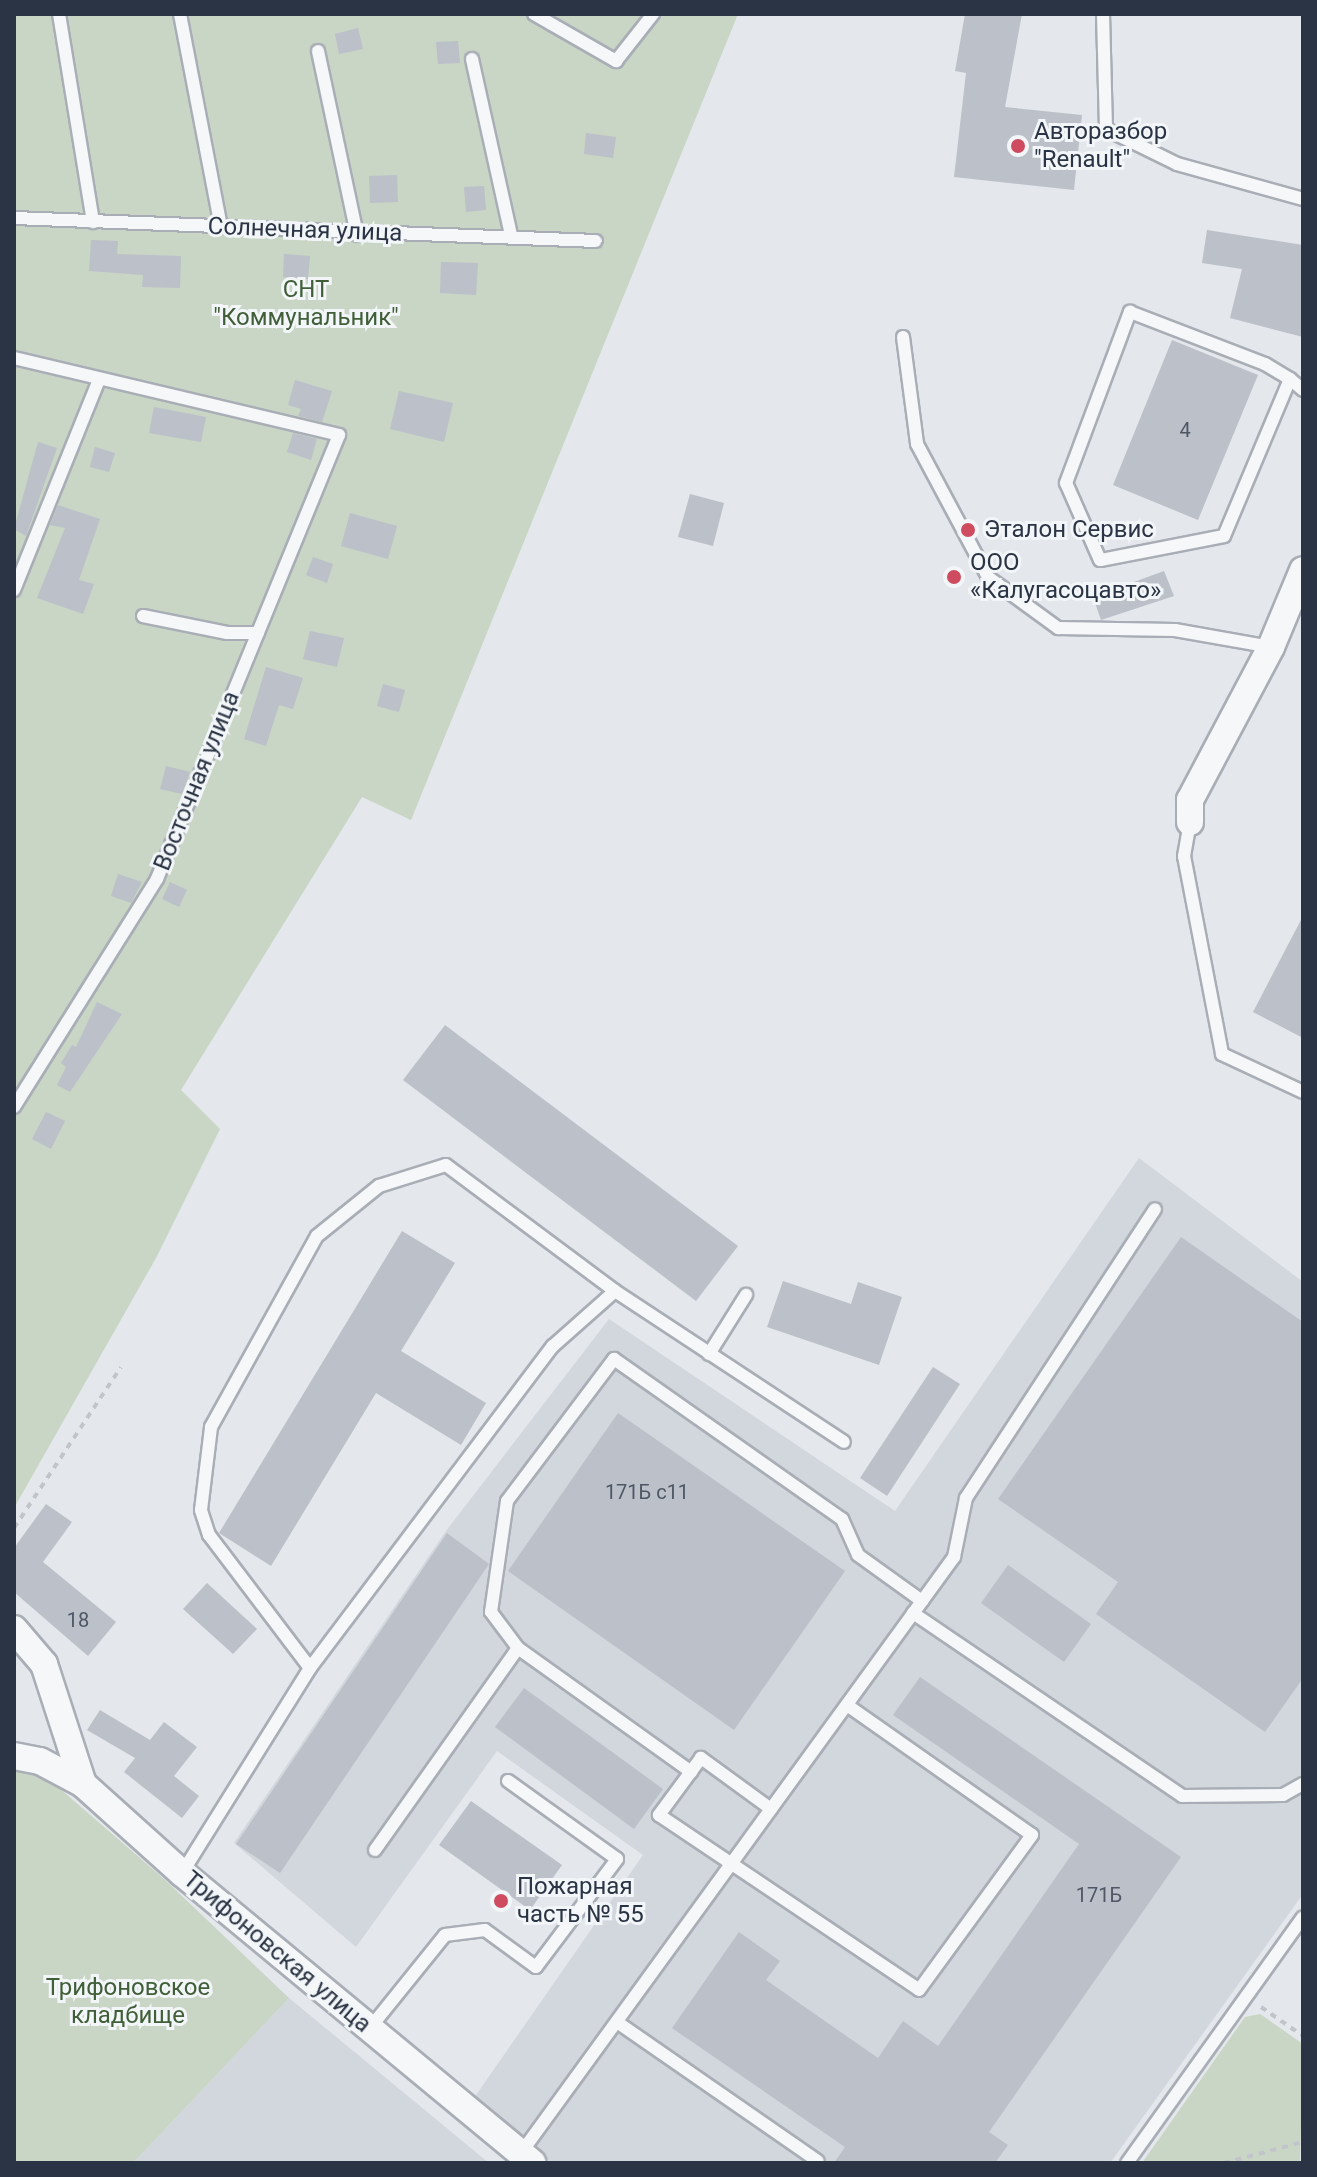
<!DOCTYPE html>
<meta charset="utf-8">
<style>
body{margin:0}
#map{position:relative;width:1317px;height:2177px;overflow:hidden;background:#e4e7eb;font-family:Roboto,sans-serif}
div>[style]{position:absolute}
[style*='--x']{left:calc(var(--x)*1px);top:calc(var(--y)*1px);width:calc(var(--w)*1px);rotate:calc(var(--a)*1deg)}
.built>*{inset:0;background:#d2d6dd}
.green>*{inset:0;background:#c9d5c5}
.building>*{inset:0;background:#bbc0c9}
.path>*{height:4px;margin-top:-2px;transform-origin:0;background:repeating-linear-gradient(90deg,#c1c4ca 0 6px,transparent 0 12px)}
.roads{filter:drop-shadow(2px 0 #a9aeb6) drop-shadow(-2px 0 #a9aeb6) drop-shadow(0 2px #a9aeb6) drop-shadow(0 -2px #a9aeb6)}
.lane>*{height:12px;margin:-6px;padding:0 6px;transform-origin:6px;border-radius:6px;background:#f6f7f9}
.street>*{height:26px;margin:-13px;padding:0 13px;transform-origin:13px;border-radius:13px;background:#f6f7f9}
.dots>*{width:22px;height:22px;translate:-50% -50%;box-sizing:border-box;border:4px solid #f3f6f8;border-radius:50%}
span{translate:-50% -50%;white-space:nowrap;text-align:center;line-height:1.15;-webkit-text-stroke:6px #f3f6f8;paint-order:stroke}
.number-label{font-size:20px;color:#4f5765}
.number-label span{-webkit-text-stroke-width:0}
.poi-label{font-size:24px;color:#2b3444}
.left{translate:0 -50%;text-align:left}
.street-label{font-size:24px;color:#2b3444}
.park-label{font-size:24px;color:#405f38}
.frame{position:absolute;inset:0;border:16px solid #2b3444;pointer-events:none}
</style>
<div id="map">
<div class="built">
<div style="clip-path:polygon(1139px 1158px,1303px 1282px,1303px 1894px,1110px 2163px,552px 2163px,474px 2098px,643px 1855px,497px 1751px,356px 1947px,234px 1843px,446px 1531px,609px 1319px,895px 1511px)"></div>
<div style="clip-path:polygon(289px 1998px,489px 2163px,133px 2163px)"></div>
</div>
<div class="green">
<div style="clip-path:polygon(14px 14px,738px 14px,411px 820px,362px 797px,181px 1090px,220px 1129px,156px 1258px,14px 1508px)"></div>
<div style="clip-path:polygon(14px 1749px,163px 1878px,289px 1998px,133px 2163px,14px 2163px)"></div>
<div style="clip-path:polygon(1260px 2014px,1303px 2044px,1300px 2163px,1142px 2163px,1245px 2017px)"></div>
</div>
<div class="building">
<div style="clip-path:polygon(965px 14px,1022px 14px,1005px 107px,1082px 115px,1074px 190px,954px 177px,966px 73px,955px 71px)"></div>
<div style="clip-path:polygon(358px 28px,363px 49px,339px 54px,335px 34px)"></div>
<div style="clip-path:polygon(458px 41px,460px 63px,438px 64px,436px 42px)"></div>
<div style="clip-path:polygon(586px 133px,616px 137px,613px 158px,584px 154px)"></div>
<div style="clip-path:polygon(397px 175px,398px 202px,370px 203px,369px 176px)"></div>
<div style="clip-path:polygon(484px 186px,486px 210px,466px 212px,464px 187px)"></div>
<div style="clip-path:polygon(1207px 230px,1303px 245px,1303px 337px,1230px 318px,1242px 269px,1202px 263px)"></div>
<div style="clip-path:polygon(91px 240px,118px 241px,117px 254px,181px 256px,180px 288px,142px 287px,143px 275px,89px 271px)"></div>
<div style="clip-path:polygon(284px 254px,310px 256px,308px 279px,283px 277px)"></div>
<div style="clip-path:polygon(441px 262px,478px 263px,476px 295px,440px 293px)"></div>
<div style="clip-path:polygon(1172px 340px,1258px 375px,1198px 520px,1113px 485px)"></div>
<div style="clip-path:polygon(295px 380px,332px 391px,322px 422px,298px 416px,301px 409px,288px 405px)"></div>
<div style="clip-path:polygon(399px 391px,453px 403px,444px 442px,390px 429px)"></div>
<div style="clip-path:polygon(154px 407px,206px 417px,201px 442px,149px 433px)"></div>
<div style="clip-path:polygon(293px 433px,317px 439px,311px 460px,287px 452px)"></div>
<div style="clip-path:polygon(38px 442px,57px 448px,26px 536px,14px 529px)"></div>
<div style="clip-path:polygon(95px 447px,115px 453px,109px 472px,90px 467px)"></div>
<div style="clip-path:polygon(690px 494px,724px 503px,713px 546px,678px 537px)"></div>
<div style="clip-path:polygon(58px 505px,100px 519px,79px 580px,94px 584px,83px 614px,37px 598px,65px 528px,50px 525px)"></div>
<div style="clip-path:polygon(350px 513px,397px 526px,388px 559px,341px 546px)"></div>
<div style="clip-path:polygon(313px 557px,333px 564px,327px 583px,306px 575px)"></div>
<div style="clip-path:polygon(1164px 571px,1174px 596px,1101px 620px,1093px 597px)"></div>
<div style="clip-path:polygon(310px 631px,344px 638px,337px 667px,303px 659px)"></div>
<div style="clip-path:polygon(266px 667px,303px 678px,293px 709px,279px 705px,266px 746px,244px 739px)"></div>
<div style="clip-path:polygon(383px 684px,405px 690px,399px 712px,377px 706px)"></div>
<div style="clip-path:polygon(166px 766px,190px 772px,182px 794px,160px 789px)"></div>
<div style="clip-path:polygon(118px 874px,142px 882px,131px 903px,111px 896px)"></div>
<div style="clip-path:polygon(170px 882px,187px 890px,179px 907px,162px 899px)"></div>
<div style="clip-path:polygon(1303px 916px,1303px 1038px,1253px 1012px)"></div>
<div style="clip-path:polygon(97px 1002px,122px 1014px,70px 1092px,57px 1085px,66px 1067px,61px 1063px,72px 1045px,76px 1047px)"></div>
<div style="clip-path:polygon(445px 1025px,738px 1246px,696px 1301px,403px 1080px)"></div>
<div style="clip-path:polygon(46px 1112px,65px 1121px,51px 1149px,32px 1139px)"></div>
<div style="clip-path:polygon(402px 1231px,455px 1263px,401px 1351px,486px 1403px,461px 1445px,376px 1393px,271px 1566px,219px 1533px)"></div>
<div style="clip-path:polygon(1181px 1237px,1303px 1322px,1303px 1678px,1265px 1732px,1096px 1614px,1118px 1582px,998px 1499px)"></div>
<div style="clip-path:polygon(783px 1281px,851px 1304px,858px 1282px,902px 1297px,879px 1365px,767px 1327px)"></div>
<div style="clip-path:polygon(933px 1367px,960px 1384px,887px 1496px,860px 1478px)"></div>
<div style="clip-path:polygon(618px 1413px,845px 1571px,734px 1730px,508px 1571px)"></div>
<div style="clip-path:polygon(46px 1504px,72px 1522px,43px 1562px,116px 1622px,88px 1656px,14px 1592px,14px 1548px)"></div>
<div style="clip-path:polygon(447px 1533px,489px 1564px,280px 1873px,236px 1844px)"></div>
<div style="clip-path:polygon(1008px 1565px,1091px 1624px,1064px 1662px,981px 1603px)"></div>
<div style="clip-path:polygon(207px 1583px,257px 1629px,233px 1654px,183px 1609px)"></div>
<div style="clip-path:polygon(920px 1677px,1181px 1857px,989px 2132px,1008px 2145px,995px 2163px,834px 2163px,845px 2147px,672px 2028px,739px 1932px,780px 1961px,766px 1980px,878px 2058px,903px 2021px,938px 2046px,1079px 1844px,893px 1715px)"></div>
<div style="clip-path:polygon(524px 1688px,663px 1789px,634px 1829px,495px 1727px)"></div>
<div style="clip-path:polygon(100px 1710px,150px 1740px,164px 1722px,197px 1747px,174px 1776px,199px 1796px,182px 1818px,124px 1772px,135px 1758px,87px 1730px)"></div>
<div style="clip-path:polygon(471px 1801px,562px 1865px,530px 1910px,439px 1845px)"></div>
</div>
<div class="path">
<div style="--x:14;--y:1528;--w:193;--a:-56.4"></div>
<div style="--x:1261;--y:2007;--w:51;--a:34.6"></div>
<div style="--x:1224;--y:2163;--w:82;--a:-14.9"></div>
</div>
<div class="roads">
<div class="lane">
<div style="--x:59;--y:14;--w:211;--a:80.7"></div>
<div style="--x:180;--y:14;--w:217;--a:79.1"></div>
<div style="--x:534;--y:14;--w:95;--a:29.8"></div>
<div style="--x:616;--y:61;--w:60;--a:-51.8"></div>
<div style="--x:1103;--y:14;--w:115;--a:88.5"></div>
<div style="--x:1106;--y:129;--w:79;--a:26.2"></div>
<div style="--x:1177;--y:164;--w:131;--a:15.5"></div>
<div style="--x:318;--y:51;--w:188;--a:78"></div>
<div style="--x:472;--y:59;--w:180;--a:77.5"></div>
<div style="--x:14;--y:218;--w:582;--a:2.26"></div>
<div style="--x:903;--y:337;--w:108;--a:82.5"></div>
<div style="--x:917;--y:444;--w:151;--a:61.9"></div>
<div style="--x:988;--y:577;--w:87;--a:36.1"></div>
<div style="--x:1058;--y:628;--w:117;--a:1"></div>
<div style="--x:1175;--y:630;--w:97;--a:10"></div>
<div style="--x:14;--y:358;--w:334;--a:13.3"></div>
<div style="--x:339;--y:435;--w:480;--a:112.3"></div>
<div style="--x:157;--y:879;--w:269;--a:122.1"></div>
<div style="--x:1290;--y:379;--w:170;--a:112.8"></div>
<div style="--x:1224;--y:536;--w:126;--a:169"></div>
<div style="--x:1100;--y:560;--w:84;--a:-113.8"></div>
<div style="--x:1066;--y:483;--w:183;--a:-69.5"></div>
<div style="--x:1130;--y:312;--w:145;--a:21.1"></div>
<div style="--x:1265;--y:364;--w:29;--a:31"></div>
<div style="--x:1290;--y:379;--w:17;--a:40"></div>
<div style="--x:14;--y:590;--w:227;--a:-68"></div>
<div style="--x:143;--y:616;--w:86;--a:11.4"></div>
<div style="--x:227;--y:633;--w:31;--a:0"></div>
<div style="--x:1190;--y:822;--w:35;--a:100"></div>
<div style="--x:1184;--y:856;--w:202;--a:79.1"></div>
<div style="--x:1222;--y:1054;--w:89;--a:25.1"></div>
<div style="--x:709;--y:1354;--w:70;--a:-57.9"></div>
<div style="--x:913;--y:1613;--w:325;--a:34.2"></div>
<div style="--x:1182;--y:1796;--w:101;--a:-0.6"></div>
<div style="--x:1283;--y:1795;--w:23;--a:-29"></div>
<div style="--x:518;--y:1648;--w:45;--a:-126.9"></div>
<div style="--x:491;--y:1612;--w:112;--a:-81.8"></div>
<div style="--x:507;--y:1501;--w:178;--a:-53"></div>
<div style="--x:614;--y:1359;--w:279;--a:35.1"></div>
<div style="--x:842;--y:1519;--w:39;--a:66"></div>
<div style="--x:858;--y:1555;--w:79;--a:35.7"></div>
<div style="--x:310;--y:1668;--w:167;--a:-127.2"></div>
<div style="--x:209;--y:1535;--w:26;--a:-108"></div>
<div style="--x:201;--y:1510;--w:84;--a:-83.1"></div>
<div style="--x:211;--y:1427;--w:218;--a:-61"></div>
<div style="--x:317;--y:1236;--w:80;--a:-38.9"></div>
<div style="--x:379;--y:1186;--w:70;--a:-17.4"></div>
<div style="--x:446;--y:1165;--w:211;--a:36.7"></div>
<div style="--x:771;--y:1809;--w:87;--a:-143.9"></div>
<div style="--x:701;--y:1758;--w:71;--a:126.4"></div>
<div style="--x:659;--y:1815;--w:313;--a:33.9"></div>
<div style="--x:919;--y:1990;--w:192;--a:-53.9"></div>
<div style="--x:1032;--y:1835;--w:226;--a:-144.9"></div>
<div style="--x:375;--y:1850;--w:247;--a:-54.7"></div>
<div style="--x:518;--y:1648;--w:213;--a:35.6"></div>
<div style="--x:182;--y:1873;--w:242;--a:-58"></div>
<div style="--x:310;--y:1668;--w:403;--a:-53"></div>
<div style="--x:553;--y:1346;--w:83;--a:-41.6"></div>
<div style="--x:615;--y:1291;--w:274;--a:33.4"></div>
<div style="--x:617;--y:2022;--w:244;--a:34.7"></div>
<div style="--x:370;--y:2028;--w:119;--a:-51.1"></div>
<div style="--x:445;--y:1935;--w:40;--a:-7.1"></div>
<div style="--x:485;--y:1930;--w:63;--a:36"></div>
<div style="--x:536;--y:1967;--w:135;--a:-53.1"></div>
<div style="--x:617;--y:1859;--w:134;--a:-144.4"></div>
<div style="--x:521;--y:2153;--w:737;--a:-54"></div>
<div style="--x:954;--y:1557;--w:60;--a:-78.5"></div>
<div style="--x:966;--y:1498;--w:345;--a:-56.8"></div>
<div style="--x:1127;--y:2163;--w:302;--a:-54.4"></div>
</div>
<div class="street">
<div style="--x:1190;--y:822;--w:22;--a:-90"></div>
<div style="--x:1190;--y:800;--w:173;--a:-62.1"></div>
<div style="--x:1271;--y:647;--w:83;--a:-67.4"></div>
<div style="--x:14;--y:1629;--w:46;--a:49.4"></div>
<div style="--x:44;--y:1664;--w:126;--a:72"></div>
<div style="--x:14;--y:1756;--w:26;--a:11"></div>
<div style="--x:40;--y:1761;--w:49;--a:28.1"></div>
<div style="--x:83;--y:1784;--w:133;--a:42"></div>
<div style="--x:182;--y:1873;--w:455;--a:39.6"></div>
</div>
</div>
<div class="dots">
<div style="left:1018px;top:146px;background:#ce4b60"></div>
<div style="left:968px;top:530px;background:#ce4b60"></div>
<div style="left:954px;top:577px;background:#ce4b60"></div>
<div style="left:501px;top:1901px;background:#ce4b60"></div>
</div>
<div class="number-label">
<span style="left:1185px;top:430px">4</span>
<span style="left:647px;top:1492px">171Б с11</span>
<span style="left:78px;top:1620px">18</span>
<span style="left:1099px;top:1895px">171Б</span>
</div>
<div class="poi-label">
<span class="left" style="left:1034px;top:146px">Авторазбор<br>"Renault"</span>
<span class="left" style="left:984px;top:530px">Эталон Сервис</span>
<span class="left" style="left:970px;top:577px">ООО<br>«Калугасоцавто»</span>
<span class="left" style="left:517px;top:1901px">Пожарная<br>часть № 55</span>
</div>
<div class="street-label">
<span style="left:305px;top:230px;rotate:2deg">Солнечная улица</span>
<span style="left:197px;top:781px;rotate:-68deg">Восточная улица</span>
<span style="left:277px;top:1952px;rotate:40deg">Трифоновская улица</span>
</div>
<div class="park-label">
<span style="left:306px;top:304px">СНТ<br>"Коммунальник"</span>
<span style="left:128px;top:2002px">Трифоновское<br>кладбище</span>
</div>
<div class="frame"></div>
</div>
